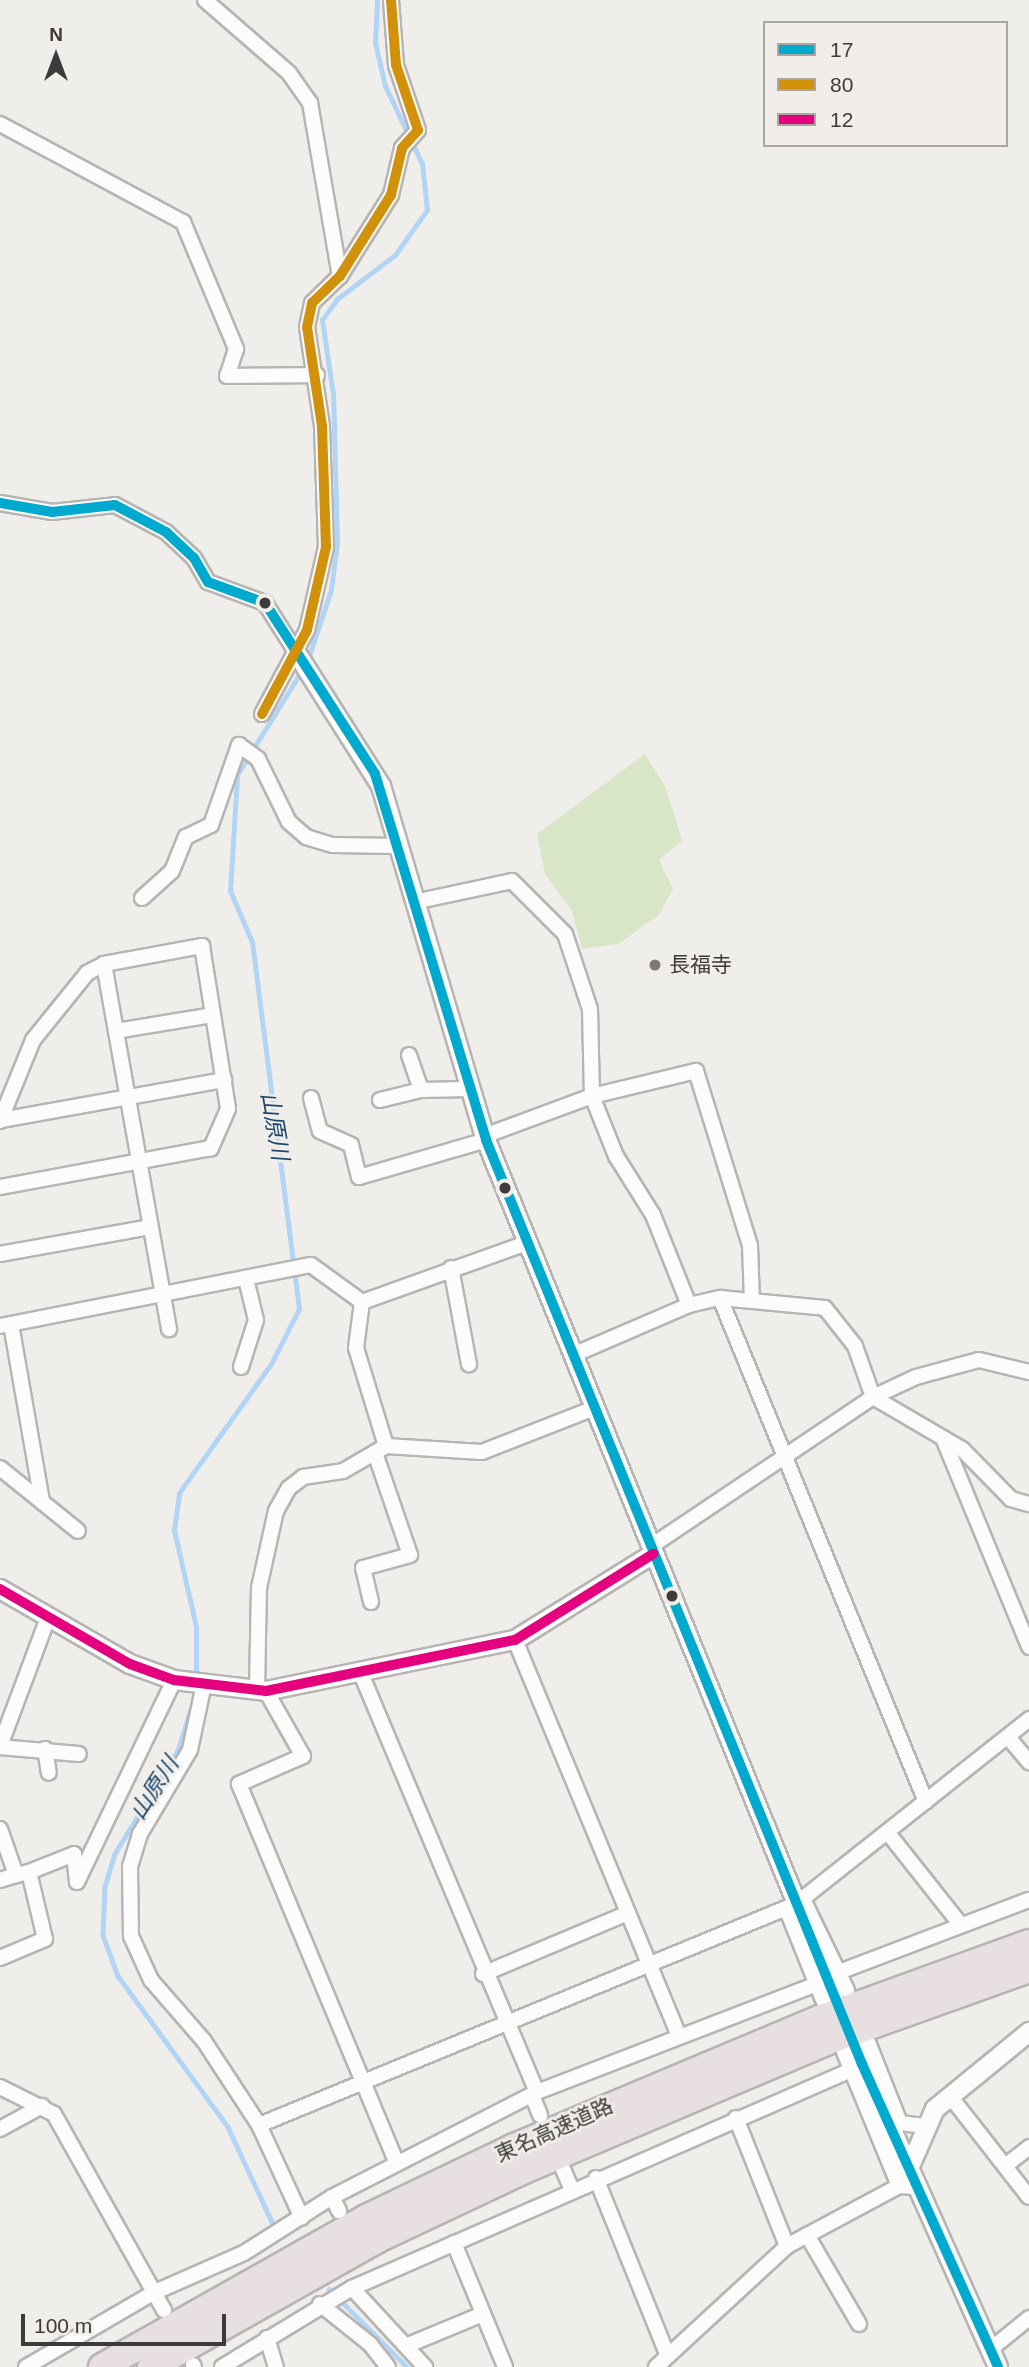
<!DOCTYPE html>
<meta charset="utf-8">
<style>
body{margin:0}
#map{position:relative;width:1029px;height:2367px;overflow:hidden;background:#f0eeeb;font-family:Arial,"Noto Sans JP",sans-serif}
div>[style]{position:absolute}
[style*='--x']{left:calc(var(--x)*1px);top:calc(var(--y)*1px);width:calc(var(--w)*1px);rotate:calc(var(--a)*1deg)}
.green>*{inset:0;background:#d8e5c6}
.stream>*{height:4.5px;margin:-2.25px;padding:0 2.25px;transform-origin:2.25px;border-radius:2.25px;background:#b2d5f5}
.roads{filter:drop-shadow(2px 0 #b6b5b3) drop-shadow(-2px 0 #b6b5b3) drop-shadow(0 2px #b6b5b3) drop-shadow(0 -2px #b6b5b3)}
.minor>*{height:14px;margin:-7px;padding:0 7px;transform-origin:7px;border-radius:7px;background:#fdfcfc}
.tertiary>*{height:18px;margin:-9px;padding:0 9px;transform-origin:9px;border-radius:9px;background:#fdfcfc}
.motorway>*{height:26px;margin:-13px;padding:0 13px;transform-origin:13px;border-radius:13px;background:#e8dfe0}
.bus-1>*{height:10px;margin:-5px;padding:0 5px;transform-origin:5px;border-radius:5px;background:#00a9ce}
.bus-2>*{height:10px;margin:-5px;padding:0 5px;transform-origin:5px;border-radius:5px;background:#d2910b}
.bus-3>*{height:10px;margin:-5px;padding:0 5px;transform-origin:5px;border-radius:5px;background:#e5007d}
.dots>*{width:19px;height:19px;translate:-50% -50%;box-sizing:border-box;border:4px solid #f1eeea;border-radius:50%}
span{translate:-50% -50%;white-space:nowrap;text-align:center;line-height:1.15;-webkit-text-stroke:5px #f1eeea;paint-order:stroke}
.poi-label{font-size:21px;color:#3c3b39}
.left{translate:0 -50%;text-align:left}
.street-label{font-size:21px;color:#3c3b39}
.water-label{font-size:23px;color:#1b476e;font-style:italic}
.legend{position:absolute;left:763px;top:21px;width:245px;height:126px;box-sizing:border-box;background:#f1eeea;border:2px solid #a9a6a3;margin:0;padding:9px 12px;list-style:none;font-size:21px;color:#3c3b39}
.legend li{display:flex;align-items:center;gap:14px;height:35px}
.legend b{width:35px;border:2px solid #a9a6a3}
.north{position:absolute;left:21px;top:21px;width:70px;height:70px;-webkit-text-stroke:5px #f1eeea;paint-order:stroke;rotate:0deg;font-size:19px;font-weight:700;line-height:28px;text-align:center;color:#3c3b39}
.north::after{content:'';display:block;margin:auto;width:24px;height:32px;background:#3c3b39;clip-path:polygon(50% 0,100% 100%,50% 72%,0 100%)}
.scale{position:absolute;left:21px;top:2314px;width:205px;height:32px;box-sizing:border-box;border:4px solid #3c3b39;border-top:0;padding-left:9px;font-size:21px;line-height:24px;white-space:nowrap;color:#3c3b39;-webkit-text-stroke:5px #f1eeea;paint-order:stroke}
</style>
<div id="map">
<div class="green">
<div style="clip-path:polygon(645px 754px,666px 788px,682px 841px,659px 860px,673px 889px,659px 915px,618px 944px,582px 949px,572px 911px,545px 874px,537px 834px)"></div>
</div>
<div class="stream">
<div style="--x:308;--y:659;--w:73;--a:-71.6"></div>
<div style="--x:331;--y:590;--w:47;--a:-82.7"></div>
<div style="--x:337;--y:543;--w:148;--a:-91.5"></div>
<div style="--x:333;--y:395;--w:76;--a:-98.3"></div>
<div style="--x:322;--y:320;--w:26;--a:-54"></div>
<div style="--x:337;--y:299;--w:73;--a:-37.2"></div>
<div style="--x:395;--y:255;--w:55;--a:-54.6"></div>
<div style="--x:427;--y:210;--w:46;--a:-96.2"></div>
<div style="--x:422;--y:164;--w:86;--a:-115.4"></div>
<div style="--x:385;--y:86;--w:44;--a:-103.1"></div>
<div style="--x:375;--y:43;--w:43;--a:-87.3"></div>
<div style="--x:196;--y:1678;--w:51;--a:-90"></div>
<div style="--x:196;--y:1627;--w:99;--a:-102.8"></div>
<div style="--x:174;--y:1530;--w:37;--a:-82"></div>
<div style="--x:179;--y:1493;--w:158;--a:-54.5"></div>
<div style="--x:271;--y:1364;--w:62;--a:-63"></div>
<div style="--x:299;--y:1309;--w:370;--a:-97.3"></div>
<div style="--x:252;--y:942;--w:56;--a:-113.3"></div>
<div style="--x:230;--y:891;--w:116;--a:-86.5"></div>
<div style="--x:237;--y:775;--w:123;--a:-58.2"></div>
<div style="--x:195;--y:1697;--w:57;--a:107.5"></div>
<div style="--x:178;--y:1751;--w:121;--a:121.5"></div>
<div style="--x:115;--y:1854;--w:34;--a:107"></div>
<div style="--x:105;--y:1886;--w:49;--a:92.3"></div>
<div style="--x:103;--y:1935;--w:44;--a:69.9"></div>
<div style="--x:118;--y:1976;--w:187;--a:53.9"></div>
<div style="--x:228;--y:2127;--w:109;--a:65.1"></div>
<div style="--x:329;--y:2289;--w:110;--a:45"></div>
</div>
<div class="roads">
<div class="minor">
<div style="--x:205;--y:0;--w:111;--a:41"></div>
<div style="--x:289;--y:73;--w:37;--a:55"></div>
<div style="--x:310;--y:103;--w:176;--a:80.2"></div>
<div style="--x:0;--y:124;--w:208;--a:28.2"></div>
<div style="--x:183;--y:222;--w:138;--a:67.3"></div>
<div style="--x:236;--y:349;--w:28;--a:108"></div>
<div style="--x:227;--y:376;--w:90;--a:-0.6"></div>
<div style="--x:0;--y:503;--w:53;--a:9.8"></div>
<div style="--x:52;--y:512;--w:63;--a:-6.3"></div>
<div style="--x:115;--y:505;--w:58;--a:27.9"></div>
<div style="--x:166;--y:532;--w:38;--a:43"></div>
<div style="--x:194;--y:558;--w:28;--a:60"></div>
<div style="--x:208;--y:582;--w:61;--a:20.2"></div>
<div style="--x:265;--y:603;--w:58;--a:57.7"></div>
<div style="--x:262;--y:714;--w:95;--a:-61.8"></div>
<div style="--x:307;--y:630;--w:85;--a:-77.1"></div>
<div style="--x:326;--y:547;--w:121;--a:-91.9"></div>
<div style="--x:322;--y:426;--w:100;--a:-98.6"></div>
<div style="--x:307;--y:327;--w:25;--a:-78"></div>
<div style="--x:312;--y:303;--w:39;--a:-44"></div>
<div style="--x:340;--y:276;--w:96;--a:-57.8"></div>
<div style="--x:391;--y:195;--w:48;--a:-76.8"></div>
<div style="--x:402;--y:148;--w:24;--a:-48"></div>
<div style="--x:418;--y:130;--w:69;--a:-108.7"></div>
<div style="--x:396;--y:65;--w:65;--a:-94.4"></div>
<div style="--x:142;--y:898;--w:40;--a:-42"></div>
<div style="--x:172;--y:871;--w:37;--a:-68"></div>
<div style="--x:186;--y:837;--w:28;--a:-26"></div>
<div style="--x:211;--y:825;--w:85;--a:-70.7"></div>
<div style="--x:239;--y:745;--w:24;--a:36"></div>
<div style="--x:258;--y:759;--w:70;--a:63.8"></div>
<div style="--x:289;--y:822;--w:23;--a:41"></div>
<div style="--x:306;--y:837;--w:27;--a:17"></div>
<div style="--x:332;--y:845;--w:65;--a:0.9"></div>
<div style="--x:414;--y:902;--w:100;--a:-12.1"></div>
<div style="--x:512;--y:881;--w:75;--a:45"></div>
<div style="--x:565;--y:934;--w:79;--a:71.6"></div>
<div style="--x:590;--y:1009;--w:87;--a:88.7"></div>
<div style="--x:592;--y:1096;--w:65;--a:68.2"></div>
<div style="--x:616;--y:1156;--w:70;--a:57.9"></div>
<div style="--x:653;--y:1215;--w:97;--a:68.2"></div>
<div style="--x:104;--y:964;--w:371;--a:79.9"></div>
<div style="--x:116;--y:1031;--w:98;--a:-9.4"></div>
<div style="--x:409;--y:1055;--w:37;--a:71"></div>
<div style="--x:421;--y:1090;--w:48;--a:-1.2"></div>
<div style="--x:311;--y:1098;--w:34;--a:75"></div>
<div style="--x:320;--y:1131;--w:34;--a:24"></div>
<div style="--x:351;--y:1145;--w:33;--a:76"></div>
<div style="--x:359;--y:1177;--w:132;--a:-16.2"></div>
<div style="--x:380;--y:1100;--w:42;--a:-13.7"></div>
<div style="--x:1;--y:1120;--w:227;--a:-10.2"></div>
<div style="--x:0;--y:1121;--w:87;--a:-67.8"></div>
<div style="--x:33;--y:1040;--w:86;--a:-51.1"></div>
<div style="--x:87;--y:973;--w:19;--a:-28"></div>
<div style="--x:104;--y:964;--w:100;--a:-10.4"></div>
<div style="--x:202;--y:946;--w:165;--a:80.9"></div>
<div style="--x:228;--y:1109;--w:43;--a:113.6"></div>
<div style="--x:211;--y:1148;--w:215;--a:169.5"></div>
<div style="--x:484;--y:1136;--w:115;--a:-20.3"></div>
<div style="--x:592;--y:1096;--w:107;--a:-13.5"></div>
<div style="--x:696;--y:1071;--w:182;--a:72.8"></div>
<div style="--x:750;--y:1245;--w:56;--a:88"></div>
<div style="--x:0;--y:1254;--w:152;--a:-10.2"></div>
<div style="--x:451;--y:1268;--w:98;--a:79.4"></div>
<div style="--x:720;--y:1298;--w:544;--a:67.77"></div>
<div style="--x:11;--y:1324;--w:181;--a:80.1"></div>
<div style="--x:0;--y:1326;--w:317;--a:-11.1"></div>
<div style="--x:311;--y:1265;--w:63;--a:36"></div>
<div style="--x:362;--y:1302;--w:175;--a:-19.7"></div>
<div style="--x:573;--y:1355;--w:126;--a:-23.3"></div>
<div style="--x:689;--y:1305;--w:32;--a:-13"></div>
<div style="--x:720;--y:1298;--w:105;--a:5.4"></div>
<div style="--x:825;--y:1308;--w:48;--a:51.7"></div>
<div style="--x:855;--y:1346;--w:54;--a:70.6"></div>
<div style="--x:873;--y:1397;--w:103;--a:30.3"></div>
<div style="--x:962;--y:1449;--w:70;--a:45.6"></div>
<div style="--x:1011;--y:1499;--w:19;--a:16"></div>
<div style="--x:241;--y:1367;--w:49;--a:-72.3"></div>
<div style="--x:256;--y:1320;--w:42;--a:-103.7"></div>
<div style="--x:943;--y:1438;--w:226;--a:67.6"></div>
<div style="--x:386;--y:1446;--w:96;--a:3.6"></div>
<div style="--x:482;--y:1452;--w:120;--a:-21.4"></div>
<div style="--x:0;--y:1468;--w:100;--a:38.9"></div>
<div style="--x:650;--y:1547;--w:269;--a:-33.9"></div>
<div style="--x:873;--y:1397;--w:47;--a:-24.9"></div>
<div style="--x:916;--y:1377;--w:65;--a:-15.1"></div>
<div style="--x:979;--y:1360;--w:51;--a:13.5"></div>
<div style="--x:371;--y:1602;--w:35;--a:-103"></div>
<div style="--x:363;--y:1568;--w:49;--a:-15.5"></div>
<div style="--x:410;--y:1555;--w:108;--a:-108.9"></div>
<div style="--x:515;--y:1640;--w:429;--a:67.5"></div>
<div style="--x:362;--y:1676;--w:451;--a:67.2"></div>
<div style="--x:204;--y:1684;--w:67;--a:102"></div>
<div style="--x:190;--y:1750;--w:98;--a:120.8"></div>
<div style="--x:140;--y:1834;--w:34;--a:107"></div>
<div style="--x:130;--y:1866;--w:70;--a:89.2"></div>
<div style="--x:131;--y:1936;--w:48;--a:65.6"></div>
<div style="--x:151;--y:1980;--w:81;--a:49"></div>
<div style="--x:204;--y:2041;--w:100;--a:56.8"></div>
<div style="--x:259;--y:2125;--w:102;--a:65.2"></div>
<div style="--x:257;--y:1690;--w:102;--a:-88.9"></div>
<div style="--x:259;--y:1588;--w:79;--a:-77.6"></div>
<div style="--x:276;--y:1511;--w:26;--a:-61"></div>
<div style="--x:289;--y:1488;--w:18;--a:-38"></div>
<div style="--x:303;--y:1477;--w:40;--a:-8.5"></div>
<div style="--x:343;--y:1471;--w:50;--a:-30.2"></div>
<div style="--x:386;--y:1446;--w:102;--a:-107"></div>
<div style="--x:356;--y:1348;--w:46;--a:-82.6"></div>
<div style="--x:266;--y:1691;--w:75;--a:60.4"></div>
<div style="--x:303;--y:1756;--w:70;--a:156.4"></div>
<div style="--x:239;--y:1784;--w:411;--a:67.4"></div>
<div style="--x:1008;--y:1737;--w:33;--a:50"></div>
<div style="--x:0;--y:1746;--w:134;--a:-69.5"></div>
<div style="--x:0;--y:1747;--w:79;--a:5.1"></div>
<div style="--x:45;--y:1749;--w:24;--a:81"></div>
<div style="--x:0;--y:1829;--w:49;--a:70.8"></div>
<div style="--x:16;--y:1875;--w:17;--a:163"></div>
<div style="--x:888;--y:1833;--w:116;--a:51.6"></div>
<div style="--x:29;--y:1872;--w:48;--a:-21.8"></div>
<div style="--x:74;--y:1854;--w:28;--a:84"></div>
<div style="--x:77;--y:1882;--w:224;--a:-64.3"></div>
<div style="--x:803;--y:1899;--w:101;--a:64.2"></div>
<div style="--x:786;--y:1908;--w:99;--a:68.1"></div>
<div style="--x:0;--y:1958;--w:49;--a:-22.9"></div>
<div style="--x:45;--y:1939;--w:69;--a:-103.4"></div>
<div style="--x:29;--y:1872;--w:13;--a:167"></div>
<div style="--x:839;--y:1972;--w:203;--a:-20.8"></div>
<div style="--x:483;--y:1974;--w:157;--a:-22.8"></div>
<div style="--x:868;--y:2042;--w:87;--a:68.4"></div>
<div style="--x:900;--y:2123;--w:24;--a:7"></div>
<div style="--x:844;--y:2052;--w:145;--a:67.7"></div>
<div style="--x:0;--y:2087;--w:60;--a:26.6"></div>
<div style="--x:54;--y:2114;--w:225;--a:60.7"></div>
<div style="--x:532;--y:2095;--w:22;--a:68"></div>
<div style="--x:950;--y:2096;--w:128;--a:52"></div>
<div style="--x:736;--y:2118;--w:138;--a:68.3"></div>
<div style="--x:259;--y:2125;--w:581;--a:-22.37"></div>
<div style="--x:796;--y:1904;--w:298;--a:-38.4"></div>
<div style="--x:0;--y:2129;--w:48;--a:-28.7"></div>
<div style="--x:1005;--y:2166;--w:31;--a:-38"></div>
<div style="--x:563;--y:2169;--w:21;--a:67"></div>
<div style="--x:596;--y:2178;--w:192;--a:68"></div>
<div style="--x:332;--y:2197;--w:16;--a:63"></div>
<div style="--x:807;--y:2235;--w:103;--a:59.7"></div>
<div style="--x:454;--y:2243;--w:134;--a:67.6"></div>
<div style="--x:352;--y:2288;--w:108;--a:47.3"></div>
<div style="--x:320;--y:2304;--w:64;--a:38.7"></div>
<div style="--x:370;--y:2344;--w:29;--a:52"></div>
<div style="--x:267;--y:2338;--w:30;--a:73"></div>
<div style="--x:408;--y:2345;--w:81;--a:-22.5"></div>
<div style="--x:991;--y:2349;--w:49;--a:-39.2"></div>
<div style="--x:193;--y:2365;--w:2;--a:63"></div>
<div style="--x:26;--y:2367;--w:149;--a:-30.2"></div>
<div style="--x:155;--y:2292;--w:97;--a:-23.7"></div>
<div style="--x:244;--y:2253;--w:104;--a:-32.5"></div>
<div style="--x:332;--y:2197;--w:230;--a:-27.1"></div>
<div style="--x:537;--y:2092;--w:300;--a:-21.1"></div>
<div style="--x:222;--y:2367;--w:152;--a:-31.3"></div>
<div style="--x:352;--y:2288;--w:545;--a:-23.6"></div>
<div style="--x:656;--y:2367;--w:178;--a:-42.7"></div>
<div style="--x:787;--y:2246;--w:127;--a:-28.2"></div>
<div style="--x:899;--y:2186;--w:15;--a:4"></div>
</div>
<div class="tertiary">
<div style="--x:296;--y:652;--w:159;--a:57.6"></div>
<div style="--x:381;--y:786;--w:369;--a:73.5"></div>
<div style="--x:486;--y:1140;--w:923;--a:67.85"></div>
<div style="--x:0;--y:1589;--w:150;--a:30"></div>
<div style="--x:130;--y:1664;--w:47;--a:20"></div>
<div style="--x:174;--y:1680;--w:93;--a:6.8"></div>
<div style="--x:266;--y:1691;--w:254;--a:-11.6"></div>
<div style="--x:515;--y:1640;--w:163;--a:-31.9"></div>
<div style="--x:855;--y:2047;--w:350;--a:65.9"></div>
<div style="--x:908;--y:2171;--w:68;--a:-66.5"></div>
<div style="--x:935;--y:2109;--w:122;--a:-39.3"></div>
</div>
<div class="motorway">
<div style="--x:102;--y:2367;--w:303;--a:-29.4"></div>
<div style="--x:366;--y:2218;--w:162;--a:-25.6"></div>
<div style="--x:512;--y:2148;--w:333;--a:-22.8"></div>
<div style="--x:819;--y:2019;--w:223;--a:-19.9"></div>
<div style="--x:151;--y:2367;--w:258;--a:-29.4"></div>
<div style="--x:376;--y:2240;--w:161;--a:-25.3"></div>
<div style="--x:522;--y:2171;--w:332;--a:-23"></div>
<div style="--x:828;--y:2041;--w:214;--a:-19.7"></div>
</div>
</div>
<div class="bus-1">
<div style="--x:0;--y:503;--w:53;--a:9.8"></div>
<div style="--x:52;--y:512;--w:63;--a:-6.3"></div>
<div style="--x:115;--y:505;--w:58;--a:27.9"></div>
<div style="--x:166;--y:532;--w:38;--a:43"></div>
<div style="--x:194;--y:558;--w:28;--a:60"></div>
<div style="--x:208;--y:582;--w:61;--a:20.2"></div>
<div style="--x:265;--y:603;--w:203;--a:57.2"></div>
<div style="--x:375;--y:774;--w:382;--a:73.1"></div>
<div style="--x:486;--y:1140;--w:998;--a:67.86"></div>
<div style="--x:862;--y:2064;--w:332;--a:65.8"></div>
</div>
<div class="bus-2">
<div style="--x:262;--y:714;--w:95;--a:-61.8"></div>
<div style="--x:307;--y:630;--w:85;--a:-77.1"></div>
<div style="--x:326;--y:547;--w:121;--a:-91.9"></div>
<div style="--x:322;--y:426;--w:100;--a:-98.6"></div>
<div style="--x:307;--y:327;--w:25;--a:-78"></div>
<div style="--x:312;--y:303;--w:39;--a:-44"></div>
<div style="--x:340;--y:276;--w:96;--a:-57.8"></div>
<div style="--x:391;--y:195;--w:48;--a:-76.8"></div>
<div style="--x:402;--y:148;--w:24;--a:-48"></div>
<div style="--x:418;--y:130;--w:69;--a:-108.7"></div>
<div style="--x:396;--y:65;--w:65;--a:-94.4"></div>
</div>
<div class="bus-3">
<div style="--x:0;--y:1589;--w:150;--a:30"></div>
<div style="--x:130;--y:1664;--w:47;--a:20"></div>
<div style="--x:174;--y:1680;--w:93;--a:6.8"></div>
<div style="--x:266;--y:1691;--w:254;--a:-11.6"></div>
<div style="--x:515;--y:1640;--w:163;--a:-31.9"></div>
</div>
<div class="dots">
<div style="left:265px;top:603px;background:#3c3b39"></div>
<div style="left:655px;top:965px;background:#7b7a77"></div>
<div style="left:505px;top:1188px;background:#3c3b39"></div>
<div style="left:672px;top:1596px;background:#3c3b39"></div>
</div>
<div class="poi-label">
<span class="left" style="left:669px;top:965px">長福寺</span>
</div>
<div class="street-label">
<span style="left:554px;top:2130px;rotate:-24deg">東名高速道路</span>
</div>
<div class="water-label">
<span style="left:275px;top:1126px;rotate:80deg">山原川</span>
<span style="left:154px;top:1788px;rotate:-57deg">山原川</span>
</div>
<ul class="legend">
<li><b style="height:9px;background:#00a9ce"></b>17</li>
<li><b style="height:9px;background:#d2910b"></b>80</li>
<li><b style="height:9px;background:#e5007d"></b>12</li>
</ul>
<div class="north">N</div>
<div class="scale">100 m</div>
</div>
